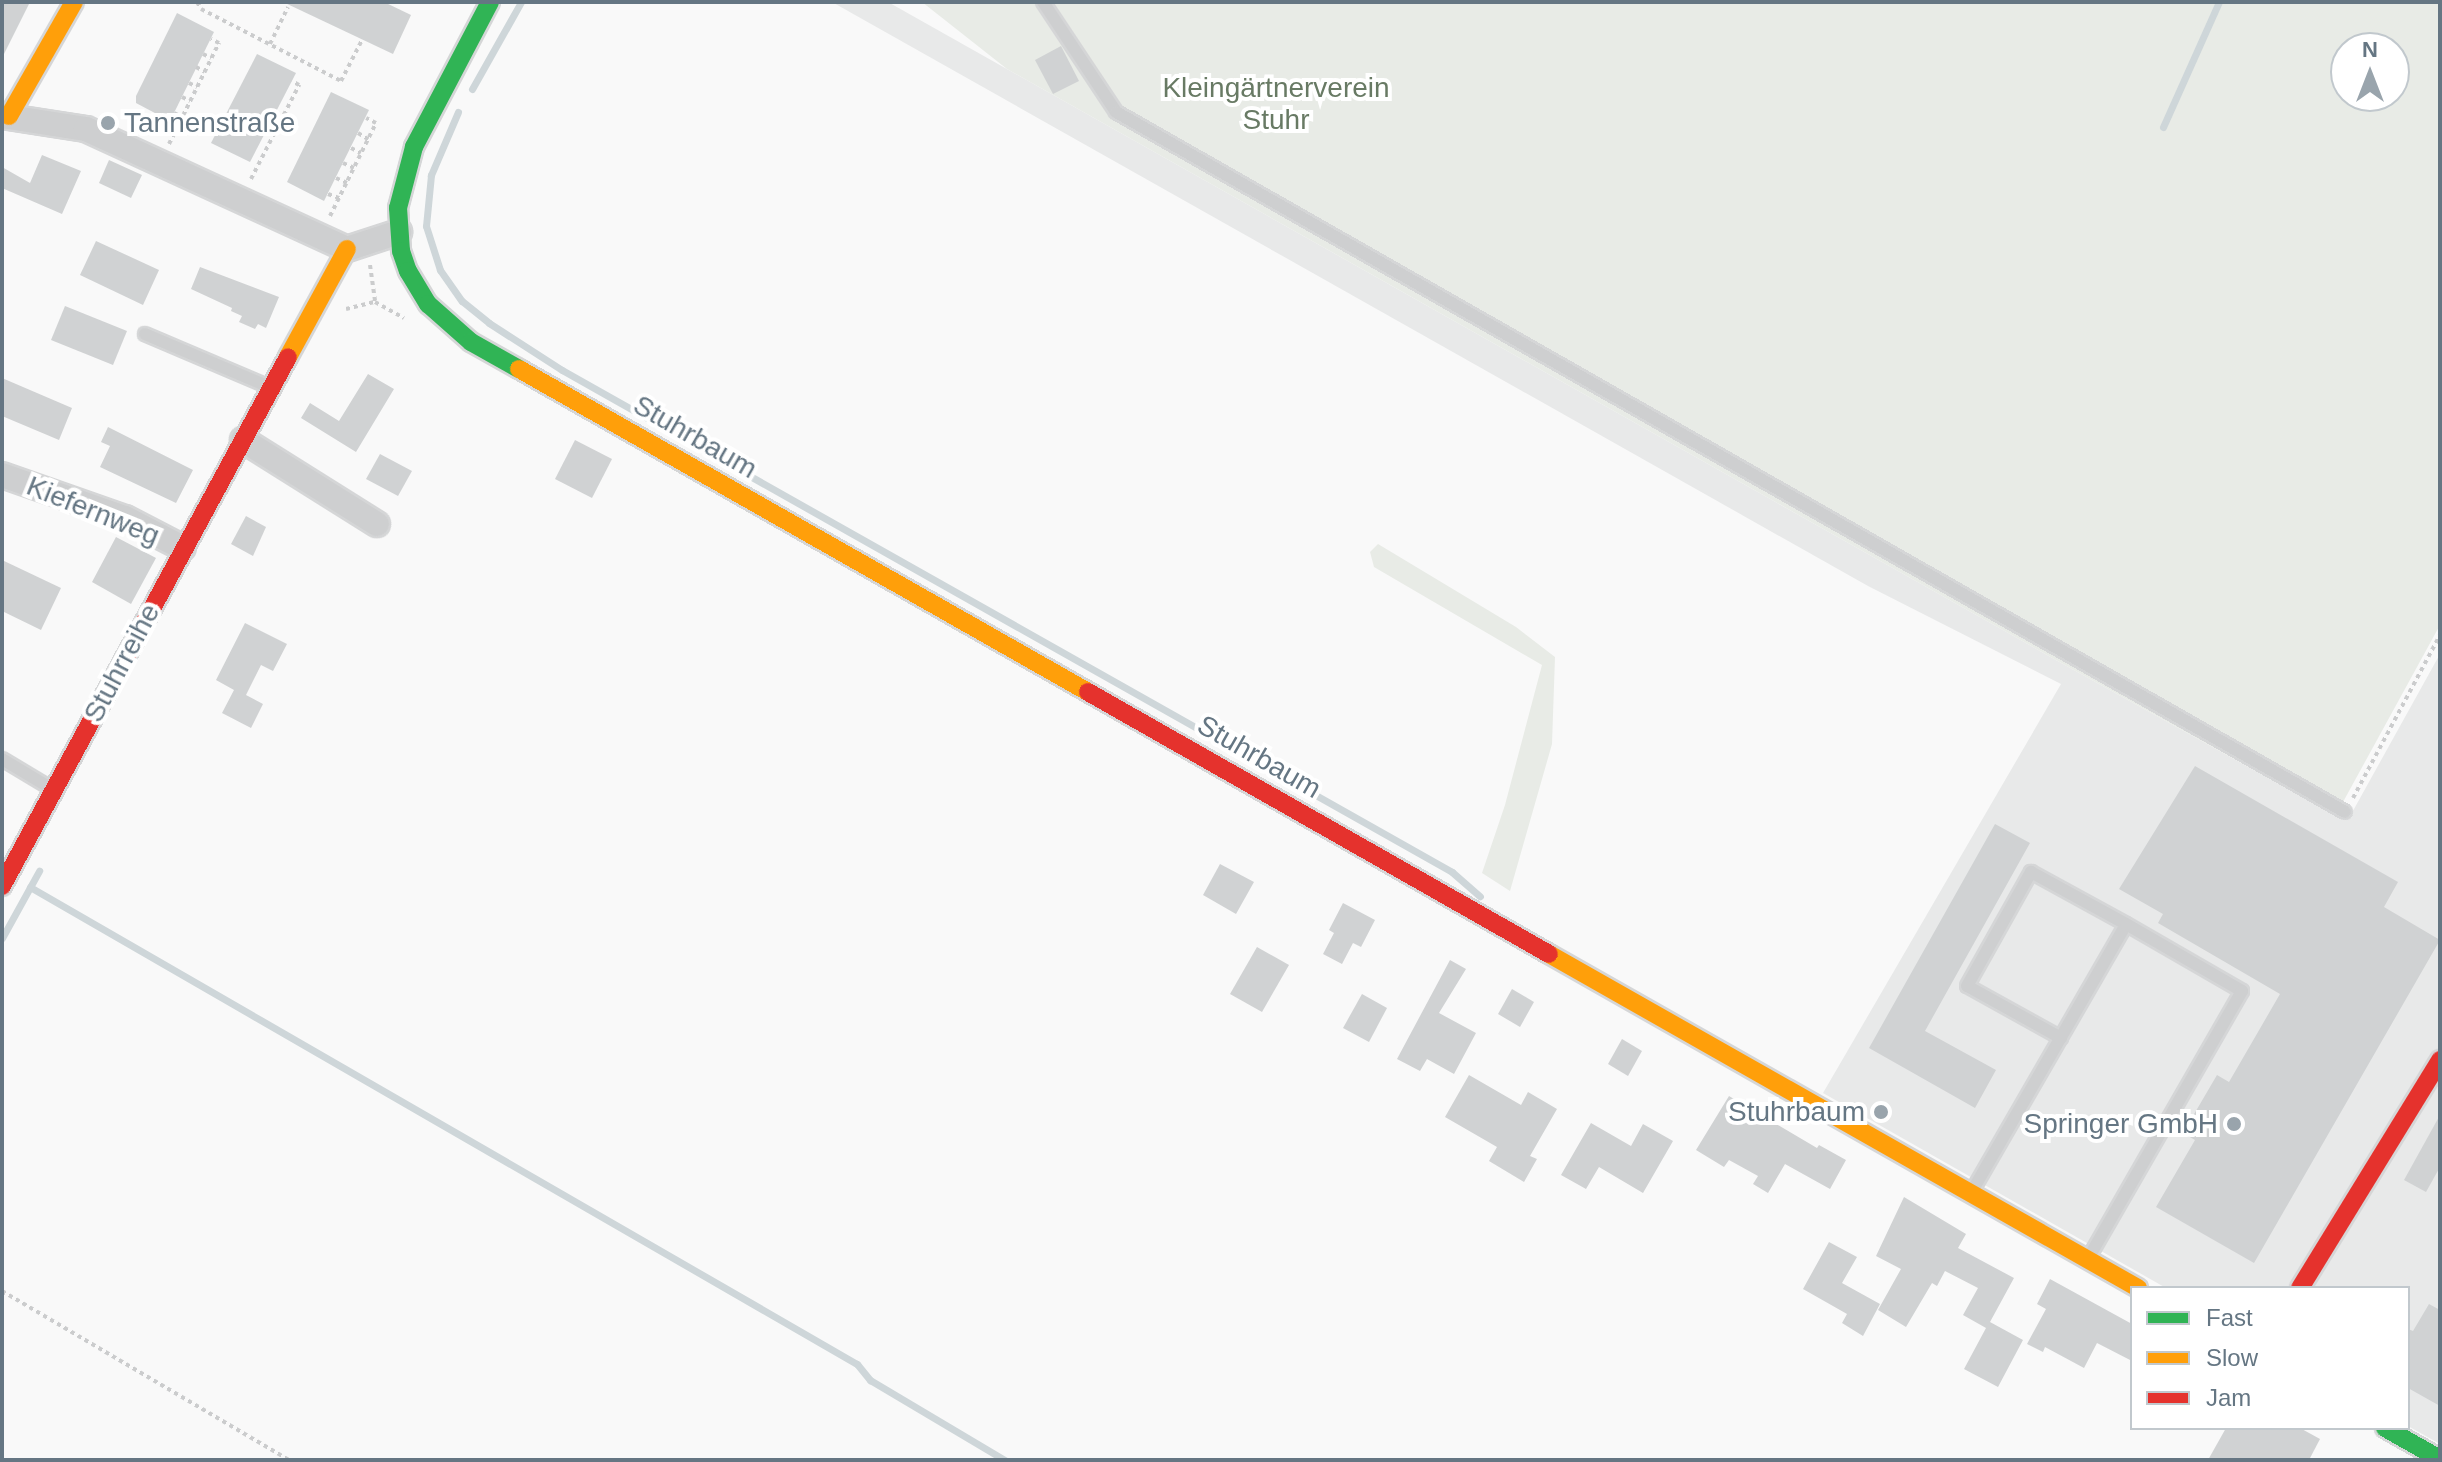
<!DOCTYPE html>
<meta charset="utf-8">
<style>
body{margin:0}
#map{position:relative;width:2442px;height:1462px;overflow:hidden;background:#f9f9f9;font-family:Arial,sans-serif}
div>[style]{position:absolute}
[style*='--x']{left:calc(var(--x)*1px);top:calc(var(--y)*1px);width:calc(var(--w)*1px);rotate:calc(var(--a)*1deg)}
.built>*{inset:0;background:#e8e9e9}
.green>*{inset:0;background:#e8ebe6}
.stream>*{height:7px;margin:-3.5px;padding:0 3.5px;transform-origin:3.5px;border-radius:3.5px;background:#ced6d9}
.building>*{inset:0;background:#d0d2d3}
.path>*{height:4px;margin-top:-2px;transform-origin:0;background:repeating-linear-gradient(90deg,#cbcccd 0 4px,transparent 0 8px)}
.roads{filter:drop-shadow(2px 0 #d5d6d7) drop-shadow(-2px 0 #d5d6d7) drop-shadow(0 2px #d5d6d7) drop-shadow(0 -2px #d5d6d7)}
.lane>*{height:12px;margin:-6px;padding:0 6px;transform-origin:6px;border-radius:6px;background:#cecfd0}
.street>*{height:24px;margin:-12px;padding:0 12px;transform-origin:12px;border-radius:12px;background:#cecfd0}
.fast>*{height:18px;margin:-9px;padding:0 9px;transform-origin:9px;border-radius:9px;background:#30b455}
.slow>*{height:18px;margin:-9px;padding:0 9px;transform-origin:9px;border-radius:9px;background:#ff9f0a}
.jam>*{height:18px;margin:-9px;padding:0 9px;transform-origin:9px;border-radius:9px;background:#e5322d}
.dots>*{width:22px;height:22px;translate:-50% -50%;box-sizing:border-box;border:4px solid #fff;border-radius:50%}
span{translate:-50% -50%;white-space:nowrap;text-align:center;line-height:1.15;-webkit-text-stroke:8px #fff;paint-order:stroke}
.park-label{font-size:28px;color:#687a64}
.poi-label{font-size:28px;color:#657683}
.left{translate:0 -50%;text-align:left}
.right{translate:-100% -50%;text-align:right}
.street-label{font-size:28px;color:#657683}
.frame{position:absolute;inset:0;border:4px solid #657683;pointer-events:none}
.legend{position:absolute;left:2130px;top:1286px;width:280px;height:144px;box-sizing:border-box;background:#fff;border:2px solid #c1c8cd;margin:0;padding:10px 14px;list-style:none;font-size:24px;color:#657683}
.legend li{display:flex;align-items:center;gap:16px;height:40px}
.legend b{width:40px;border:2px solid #c1c8cd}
.north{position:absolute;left:2330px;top:32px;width:80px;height:80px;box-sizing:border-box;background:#fff;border:2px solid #c1c8cd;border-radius:50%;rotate:0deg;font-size:22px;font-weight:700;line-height:32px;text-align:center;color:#657683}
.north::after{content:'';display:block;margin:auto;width:28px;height:36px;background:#99a4ac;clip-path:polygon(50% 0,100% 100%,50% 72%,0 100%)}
</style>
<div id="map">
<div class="built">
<div style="clip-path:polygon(832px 2px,888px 2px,2072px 669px,2299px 795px,2349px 818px,2440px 654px,2440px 1444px,2408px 1426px,2408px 1288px,2166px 1288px,1823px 1093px,2061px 684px,1868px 586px)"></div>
</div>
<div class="green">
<div style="clip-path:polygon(evenodd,922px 2px,2440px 2px,2440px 625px,2337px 813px,2299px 795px,2072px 669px,1007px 69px,922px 2px,2346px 48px,2394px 48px,2394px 96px,2346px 96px,2346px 48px)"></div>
<div style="clip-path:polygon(1378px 544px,1516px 627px,1555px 657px,1552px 744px,1510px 891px,1482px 873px,1505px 805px,1542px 665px,1374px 567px,1370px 552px)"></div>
</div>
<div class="stream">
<div style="--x:472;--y:89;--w:100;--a:-60.6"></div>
<div style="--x:458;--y:112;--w:69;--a:113.2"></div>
<div style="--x:431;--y:175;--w:51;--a:95.6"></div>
<div style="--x:426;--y:226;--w:46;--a:72.3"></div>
<div style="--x:440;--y:270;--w:38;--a:55"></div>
<div style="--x:462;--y:301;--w:35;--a:39"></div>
<div style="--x:489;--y:323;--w:87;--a:32.8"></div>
<div style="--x:562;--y:370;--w:1022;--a:29.42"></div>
<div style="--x:1452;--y:872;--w:37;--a:41"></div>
<div style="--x:2163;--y:127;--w:137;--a:-65.9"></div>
<div style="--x:30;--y:887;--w:955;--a:29.98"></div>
<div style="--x:857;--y:1364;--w:21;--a:51"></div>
<div style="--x:870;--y:1380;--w:157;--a:30.7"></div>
<div style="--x:2;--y:938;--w:77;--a:-61.1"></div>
</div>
<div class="building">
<div style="clip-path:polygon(2px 2px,30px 2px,2px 58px)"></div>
<div style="clip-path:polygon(283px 2px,384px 2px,411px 15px,393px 54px)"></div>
<div style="clip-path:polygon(177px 13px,214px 32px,170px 121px,136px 103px,136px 96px)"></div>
<div style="clip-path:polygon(1061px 46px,1079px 81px,1053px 94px,1035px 60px)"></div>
<div style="clip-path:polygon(257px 54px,296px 73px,250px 162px,211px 143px)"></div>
<div style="clip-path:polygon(331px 92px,369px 110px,324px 201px,287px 182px)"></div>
<div style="clip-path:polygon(42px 155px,81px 171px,62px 214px,2px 188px,2px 167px,30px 183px)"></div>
<div style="clip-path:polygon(109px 160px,142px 175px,131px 198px,99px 183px)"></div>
<div style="clip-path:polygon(96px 241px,159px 270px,143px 305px,80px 275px)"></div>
<div style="clip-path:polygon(200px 267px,279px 297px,266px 328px,258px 324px,255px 329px,239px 322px,242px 316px,231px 311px,232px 308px,191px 289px)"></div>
<div style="clip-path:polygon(65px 306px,127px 331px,113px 365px,51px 340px)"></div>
<div style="clip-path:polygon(368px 374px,394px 389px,356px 452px,301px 418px,310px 403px,339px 421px)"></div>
<div style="clip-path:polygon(2px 378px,72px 408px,59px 440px,2px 416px)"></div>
<div style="clip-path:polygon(108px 427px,193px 470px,176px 503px,100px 467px,110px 446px,101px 442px)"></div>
<div style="clip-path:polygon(575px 440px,612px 459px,592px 498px,555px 479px)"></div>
<div style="clip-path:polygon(380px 454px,412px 471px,398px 496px,366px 479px)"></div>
<div style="clip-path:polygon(246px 516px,266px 527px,253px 556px,231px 544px)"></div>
<div style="clip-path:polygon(116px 537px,156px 558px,131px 604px,92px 582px)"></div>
<div style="clip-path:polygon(2px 560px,61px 588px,41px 630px,2px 611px)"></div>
<div style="clip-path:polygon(245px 623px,287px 644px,273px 671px,261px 665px,246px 695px,263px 704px,251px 728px,222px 713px,234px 690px,216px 680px)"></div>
<div style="clip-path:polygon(2195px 766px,2398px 882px,2384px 907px,2440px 940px,2254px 1263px,2156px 1207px,2195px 1140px,2183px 1133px,2217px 1075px,2229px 1082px,2280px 994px,2158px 923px,2163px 914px,2119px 889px)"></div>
<div style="clip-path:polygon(1995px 824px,2030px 843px,1925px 1031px,1996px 1070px,1975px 1108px,1869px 1048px)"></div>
<div style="clip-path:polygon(1220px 864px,1254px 882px,1236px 914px,1203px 895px)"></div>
<div style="clip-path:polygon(1343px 903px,1375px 920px,1361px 947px,1353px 943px,1342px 964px,1323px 954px,1334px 933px,1329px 930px)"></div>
<div style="clip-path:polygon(1257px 947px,1289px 965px,1262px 1012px,1230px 994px)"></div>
<div style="clip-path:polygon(1450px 960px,1466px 969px,1439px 1013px,1476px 1033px,1454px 1074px,1427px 1059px,1420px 1071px,1397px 1059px)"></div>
<div style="clip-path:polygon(1512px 989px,1534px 1002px,1520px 1027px,1498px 1014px)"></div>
<div style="clip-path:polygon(1362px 994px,1387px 1008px,1369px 1042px,1343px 1028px)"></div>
<div style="clip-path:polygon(1622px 1039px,1642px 1051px,1628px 1076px,1608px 1064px)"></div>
<div style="clip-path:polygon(1469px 1075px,1521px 1105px,1528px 1092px,1557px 1109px,1530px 1156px,1537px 1159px,1524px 1182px,1489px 1161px,1497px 1147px,1445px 1117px)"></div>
<div style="clip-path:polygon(1729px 1096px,1817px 1148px,1819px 1145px,1846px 1160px,1830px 1189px,1785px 1164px,1768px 1193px,1753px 1184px,1758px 1176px,1729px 1160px,1724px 1167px,1696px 1150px)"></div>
<div style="clip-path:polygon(2440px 1115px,2440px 1167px,2426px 1192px,2404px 1180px)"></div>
<div style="clip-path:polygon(1591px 1123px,1631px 1146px,1643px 1124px,1673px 1141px,1643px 1193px,1599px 1167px,1586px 1189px,1561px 1175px)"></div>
<div style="clip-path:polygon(1904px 1197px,1966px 1234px,1958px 1248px,2014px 1278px,1990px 1322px,2023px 1340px,1998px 1387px,1964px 1369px,1986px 1328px,1963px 1315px,1978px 1288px,1945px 1271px,1937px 1286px,1932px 1283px,1906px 1327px,1878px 1310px,1901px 1269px,1876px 1256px)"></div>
<div style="clip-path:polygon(1829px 1242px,1857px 1257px,1842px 1283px,1880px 1304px,1863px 1336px,1842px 1323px,1847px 1314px,1803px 1289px)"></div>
<div style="clip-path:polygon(2050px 1279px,2132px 1324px,2132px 1361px,2097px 1343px,2084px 1368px,2045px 1347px,2043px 1352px,2027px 1344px,2046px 1309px,2037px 1304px)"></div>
<div style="clip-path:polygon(2429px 1304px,2440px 1310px,2440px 1406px,2408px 1388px,2408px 1329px,2413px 1331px)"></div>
<div style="clip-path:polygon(2226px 1428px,2300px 1428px,2320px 1439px,2309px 1460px,2208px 1460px)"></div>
</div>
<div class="path">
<div style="--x:197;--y:2;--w:8;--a:60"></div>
<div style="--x:201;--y:9;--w:157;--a:27.2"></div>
<div style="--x:341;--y:81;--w:46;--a:-62.9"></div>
<div style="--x:270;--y:44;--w:41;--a:-64.1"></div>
<div style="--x:203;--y:54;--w:9;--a:27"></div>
<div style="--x:196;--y:67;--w:10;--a:29"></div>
<div style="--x:189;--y:83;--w:9;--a:27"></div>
<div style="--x:182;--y:97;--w:9;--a:27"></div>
<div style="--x:174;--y:113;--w:9;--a:27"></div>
<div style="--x:358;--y:133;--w:12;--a:31"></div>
<div style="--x:169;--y:144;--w:113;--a:-63.7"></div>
<div style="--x:219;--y:43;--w:9;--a:-153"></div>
<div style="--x:351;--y:148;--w:11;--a:27"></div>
<div style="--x:343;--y:163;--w:12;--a:24"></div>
<div style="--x:336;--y:178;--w:12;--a:24"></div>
<div style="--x:251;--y:179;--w:106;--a:-62.9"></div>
<div style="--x:299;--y:85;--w:8;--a:-150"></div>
<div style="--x:328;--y:194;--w:12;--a:20"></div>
<div style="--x:330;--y:216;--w:104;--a:-63.7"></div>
<div style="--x:376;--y:123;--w:11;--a:-153"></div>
<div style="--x:370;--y:265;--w:37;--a:82"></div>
<div style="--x:346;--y:309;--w:30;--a:-14"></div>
<div style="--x:375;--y:302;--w:33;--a:29"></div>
<div style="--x:2353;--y:798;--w:185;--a:-61.9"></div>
<div style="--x:2;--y:1291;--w:333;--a:30.5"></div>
</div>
<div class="roads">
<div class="lane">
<div style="--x:1043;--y:2;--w:132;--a:56.4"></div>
<div style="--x:1116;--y:112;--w:1414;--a:29.66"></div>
<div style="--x:145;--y:334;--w:135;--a:23.1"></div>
<div style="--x:2;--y:759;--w:58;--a:31"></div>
<div style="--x:2061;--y:1038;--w:107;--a:-151"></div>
<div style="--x:1967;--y:986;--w:131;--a:-60.7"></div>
<div style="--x:2031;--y:872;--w:108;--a:28.7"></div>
<div style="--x:1971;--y:1193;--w:310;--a:-60"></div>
<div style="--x:2126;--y:924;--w:134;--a:30"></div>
<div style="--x:2242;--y:991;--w:309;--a:119.9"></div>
</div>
<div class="street">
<div style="--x:2;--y:116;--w:85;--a:8.8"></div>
<div style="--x:86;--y:129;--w:287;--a:24.7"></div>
<div style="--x:347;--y:249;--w:55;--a:-18.1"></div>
<div style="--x:243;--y:440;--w:158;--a:32.1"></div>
<div style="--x:2;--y:475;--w:130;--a:19.3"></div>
<div style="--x:125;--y:518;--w:65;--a:27.3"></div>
</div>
<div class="fast">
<div style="--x:490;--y:2;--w:164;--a:117.7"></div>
<div style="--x:414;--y:147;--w:63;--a:104.7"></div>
<div style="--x:398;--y:208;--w:43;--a:86"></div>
<div style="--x:401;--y:251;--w:21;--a:71"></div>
<div style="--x:408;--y:271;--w:39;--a:59"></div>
<div style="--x:428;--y:304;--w:57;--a:41.5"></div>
<div style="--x:471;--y:342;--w:55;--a:29.4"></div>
<div style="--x:2385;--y:1428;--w:63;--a:29.4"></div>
</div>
<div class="slow">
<div style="--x:9;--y:116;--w:131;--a:-60.3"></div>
<div style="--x:288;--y:357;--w:123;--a:-61.4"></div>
<div style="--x:519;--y:369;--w:654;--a:29.58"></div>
<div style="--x:1549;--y:954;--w:677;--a:29.56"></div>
</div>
<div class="jam">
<div style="--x:1088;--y:692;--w:530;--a:29.61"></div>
<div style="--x:2;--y:886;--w:601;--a:-61.6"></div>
<div style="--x:2300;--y:1288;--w:268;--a:-58.4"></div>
</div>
</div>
<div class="dots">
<div style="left:108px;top:123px;background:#99a4ac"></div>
<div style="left:1881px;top:1112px;background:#99a4ac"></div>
<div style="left:2234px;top:1124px;background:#99a4ac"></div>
</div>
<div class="park-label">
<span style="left:1276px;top:104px">Kleingärtnerverein<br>Stuhr</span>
</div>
<div class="poi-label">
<span class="left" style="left:124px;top:123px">Tannenstraße</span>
<span class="right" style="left:1865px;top:1112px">Stuhrbaum</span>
<span class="right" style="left:2218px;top:1124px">Springer GmbH</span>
</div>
<div class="street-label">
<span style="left:695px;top:437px;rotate:30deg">Stuhrbaum</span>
<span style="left:93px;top:511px;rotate:22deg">Kiefernweg</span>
<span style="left:122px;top:663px;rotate:-62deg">Stuhrreihe</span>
<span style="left:1259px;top:757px;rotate:30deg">Stuhrbaum</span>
</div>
<div class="frame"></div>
<ul class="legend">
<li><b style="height:10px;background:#30b455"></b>Fast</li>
<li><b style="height:10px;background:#ff9f0a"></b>Slow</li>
<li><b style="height:10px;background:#e5322d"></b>Jam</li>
</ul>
<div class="north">N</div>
</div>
